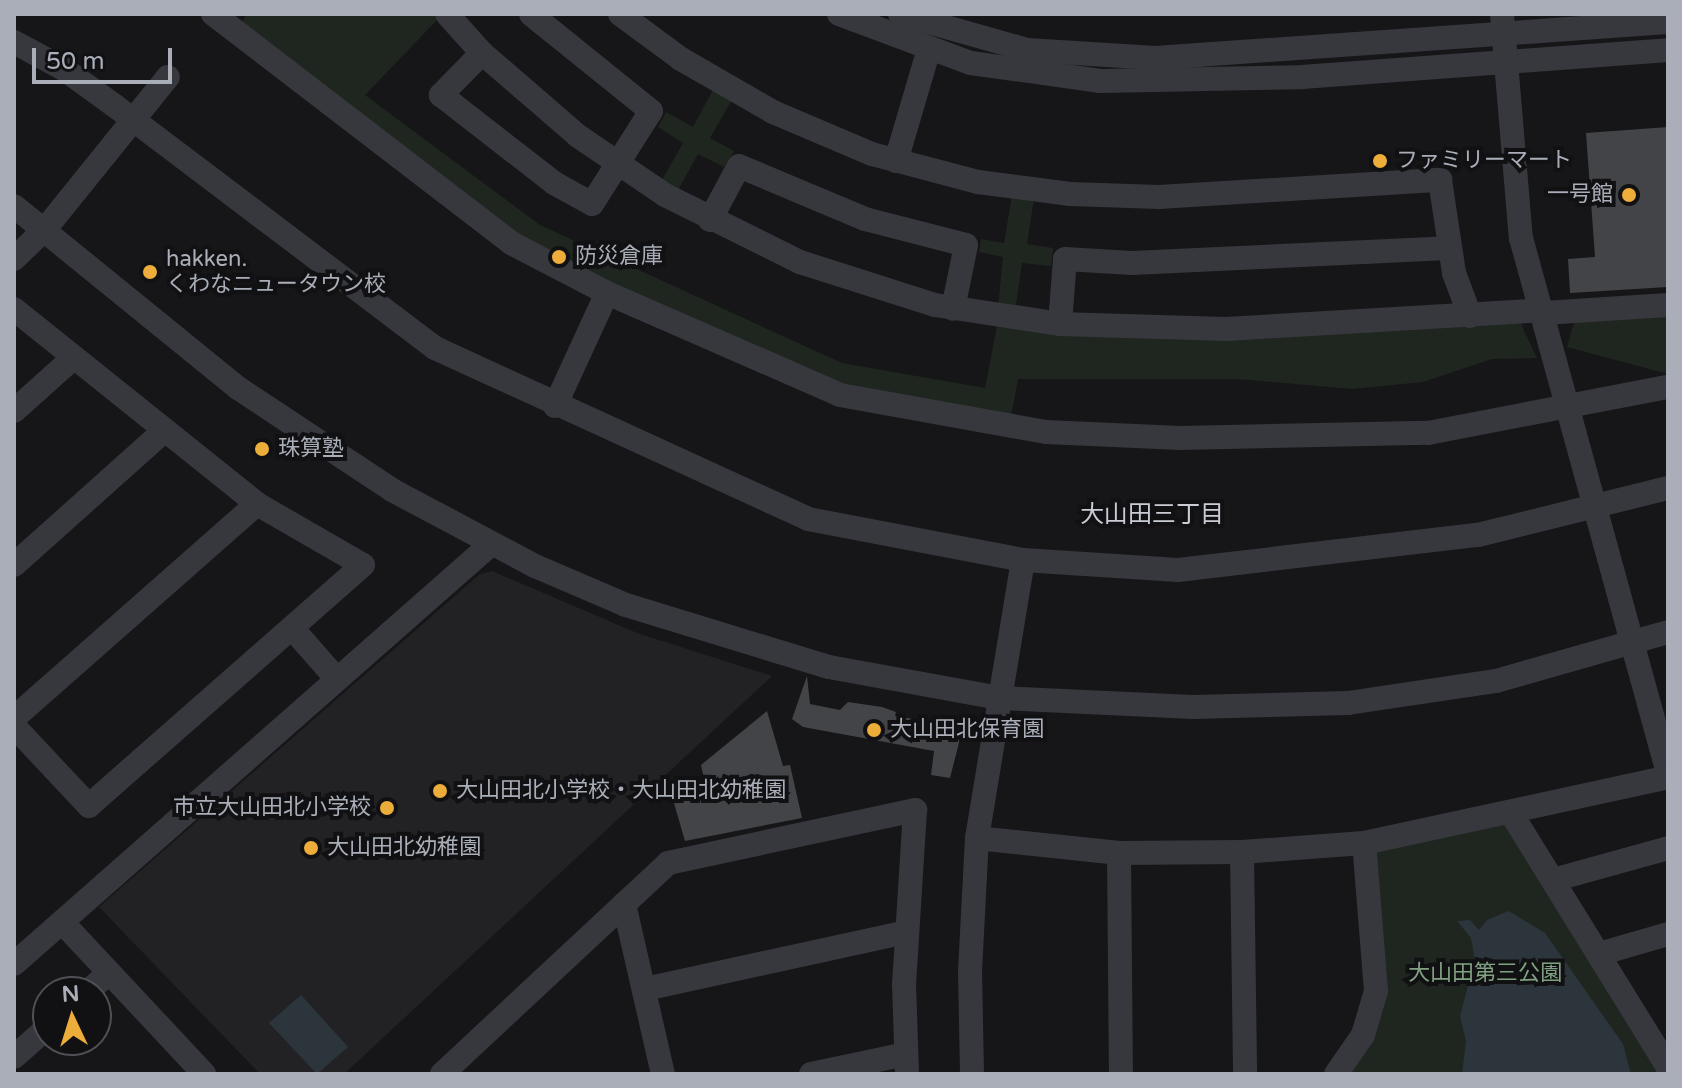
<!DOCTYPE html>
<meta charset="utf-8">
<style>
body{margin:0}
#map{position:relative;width:1682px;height:1088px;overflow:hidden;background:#161618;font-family:"Varela Round","Noto Sans JP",sans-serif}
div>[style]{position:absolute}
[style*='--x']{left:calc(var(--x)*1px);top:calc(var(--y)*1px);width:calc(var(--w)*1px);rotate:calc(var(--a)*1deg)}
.built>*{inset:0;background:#222225}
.green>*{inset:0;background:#1e261f}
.water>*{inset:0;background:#2d353c}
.building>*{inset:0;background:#434448}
.minor>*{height:24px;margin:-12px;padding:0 12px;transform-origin:12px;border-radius:12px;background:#37383d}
.dots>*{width:22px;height:22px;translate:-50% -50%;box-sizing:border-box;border:4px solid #111113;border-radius:50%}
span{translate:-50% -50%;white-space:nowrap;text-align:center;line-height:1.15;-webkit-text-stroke:8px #111113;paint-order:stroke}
.poi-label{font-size:22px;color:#a9aeb8}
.left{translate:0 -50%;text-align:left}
.right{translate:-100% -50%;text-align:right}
.park-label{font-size:22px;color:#80a282}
.neighbourhood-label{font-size:24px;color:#caccd4}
.frame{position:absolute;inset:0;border:16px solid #a9aeb8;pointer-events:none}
.north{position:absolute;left:32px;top:976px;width:80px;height:80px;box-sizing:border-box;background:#111113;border:2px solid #4e5055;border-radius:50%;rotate:356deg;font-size:22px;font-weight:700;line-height:32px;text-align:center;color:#a9aeb8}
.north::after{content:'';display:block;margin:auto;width:28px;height:36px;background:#ecad3b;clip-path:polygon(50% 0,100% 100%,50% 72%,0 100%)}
.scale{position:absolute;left:32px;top:48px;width:140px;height:36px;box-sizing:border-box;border:4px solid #a9aeb8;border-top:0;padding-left:10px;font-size:24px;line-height:28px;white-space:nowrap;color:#a9aeb8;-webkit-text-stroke:6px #111113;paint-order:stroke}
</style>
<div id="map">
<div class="built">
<div style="clip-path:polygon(492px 571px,637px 633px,772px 676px,344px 1074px,260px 1074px,99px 907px,480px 574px)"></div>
</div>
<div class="green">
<div style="clip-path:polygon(247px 14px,434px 14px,438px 19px,365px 95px,540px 225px,842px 363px,985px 388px,997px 326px,1520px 322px,1537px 358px,1492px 359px,1423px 382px,1352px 389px,1239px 379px,1018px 379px,1011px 417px,836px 384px,626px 292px,512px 233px,241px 23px)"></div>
<div style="clip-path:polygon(714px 88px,733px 98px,710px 138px,734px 151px,724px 167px,698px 154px,677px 192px,661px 182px,683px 143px,658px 127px,666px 112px,693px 127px)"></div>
<div style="clip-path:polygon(1012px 195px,1034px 199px,1027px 244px,1053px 248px,1051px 266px,1022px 263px,1015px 311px,998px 308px,1003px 257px,979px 252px,981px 239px,1004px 243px)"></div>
<div style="clip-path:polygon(1668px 314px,1668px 374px,1567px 347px,1575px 319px)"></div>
<div style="clip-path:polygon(1507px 822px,1663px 1074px,1348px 1074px,1360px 1060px,1374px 855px,1379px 848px)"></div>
</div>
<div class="water">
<div style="clip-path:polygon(1509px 911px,1545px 933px,1623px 1044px,1631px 1074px,1462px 1074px,1466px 1041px,1460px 1016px,1475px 960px,1471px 938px,1457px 921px,1470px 920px,1479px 930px,1487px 920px)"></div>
<div style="clip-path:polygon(301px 995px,348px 1047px,317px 1074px,269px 1023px)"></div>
</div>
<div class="building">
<div style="clip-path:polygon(1668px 127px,1668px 287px,1570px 293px,1568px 259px,1595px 257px,1586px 133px)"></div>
<div style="clip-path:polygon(807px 676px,810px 704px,840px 710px,848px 702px,882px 707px,896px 712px,895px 716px,963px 727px,950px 778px,931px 775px,934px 751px,803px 727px,792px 719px)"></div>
<div style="clip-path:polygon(767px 711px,783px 766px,790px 765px,802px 818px,685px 841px,671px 793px,705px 783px,701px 765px)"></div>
</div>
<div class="minor">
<div style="--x:213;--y:14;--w:376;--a:37.5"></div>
<div style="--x:511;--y:243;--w:108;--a:27.5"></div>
<div style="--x:607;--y:293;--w:254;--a:23.6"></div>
<div style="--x:840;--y:395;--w:209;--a:10.2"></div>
<div style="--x:1046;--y:432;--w:134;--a:2.6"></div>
<div style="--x:1180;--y:438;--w:248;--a:-1.2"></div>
<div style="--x:1428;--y:433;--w:244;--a:-10.9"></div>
<div style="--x:447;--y:14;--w:52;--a:48.1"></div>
<div style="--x:482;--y:53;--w:127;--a:40.8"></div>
<div style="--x:578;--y:136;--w:105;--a:34.1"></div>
<div style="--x:665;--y:195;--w:151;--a:26.4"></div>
<div style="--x:800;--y:262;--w:142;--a:17.7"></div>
<div style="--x:935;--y:305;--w:126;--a:8.6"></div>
<div style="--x:1060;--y:324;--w:166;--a:1.7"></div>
<div style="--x:1226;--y:329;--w:318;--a:-3.4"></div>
<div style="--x:620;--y:14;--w:76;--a:36.4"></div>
<div style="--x:681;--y:59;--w:106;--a:29.9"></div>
<div style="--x:773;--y:112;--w:108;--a:23"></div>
<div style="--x:872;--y:154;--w:110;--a:14.8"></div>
<div style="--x:978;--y:182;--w:93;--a:7.4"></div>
<div style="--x:1070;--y:194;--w:89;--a:1.9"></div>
<div style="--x:1159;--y:197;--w:282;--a:-3.5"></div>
<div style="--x:1440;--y:180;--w:94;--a:81.4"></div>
<div style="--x:1454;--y:273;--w:46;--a:69.6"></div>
<div style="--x:839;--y:14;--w:141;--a:20.4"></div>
<div style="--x:971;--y:63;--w:131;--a:7.9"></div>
<div style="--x:1101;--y:81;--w:201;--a:-1.1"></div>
<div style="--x:1302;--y:77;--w:367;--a:-4.2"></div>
<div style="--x:900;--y:14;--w:132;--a:15.8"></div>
<div style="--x:1027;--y:50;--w:128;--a:3.6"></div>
<div style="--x:1155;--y:58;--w:514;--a:-4.01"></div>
<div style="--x:1502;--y:14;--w:225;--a:85.2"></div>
<div style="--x:1521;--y:238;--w:555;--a:74.64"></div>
<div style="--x:14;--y:42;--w:57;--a:28.4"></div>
<div style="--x:64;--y:69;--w:63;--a:36"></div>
<div style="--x:115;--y:106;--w:401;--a:37.1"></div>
<div style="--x:435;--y:348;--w:410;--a:24.6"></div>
<div style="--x:808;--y:519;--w:219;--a:10.8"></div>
<div style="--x:1023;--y:560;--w:155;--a:3.7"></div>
<div style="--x:1178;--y:570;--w:302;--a:-6.7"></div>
<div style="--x:1478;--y:535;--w:196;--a:-13.9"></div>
<div style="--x:482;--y:53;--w:59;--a:134.3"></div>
<div style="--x:441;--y:95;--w:143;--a:37.9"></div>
<div style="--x:554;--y:183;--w:43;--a:28.9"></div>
<div style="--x:592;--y:204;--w:110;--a:-57.6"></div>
<div style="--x:651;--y:111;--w:154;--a:-141.1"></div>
<div style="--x:896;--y:161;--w:117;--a:-73.6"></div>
<div style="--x:14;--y:206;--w:289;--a:39.1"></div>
<div style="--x:238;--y:388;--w:185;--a:33.5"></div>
<div style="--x:392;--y:490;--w:162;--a:28"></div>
<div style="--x:535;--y:566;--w:99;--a:23.2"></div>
<div style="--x:626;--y:605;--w:212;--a:17"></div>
<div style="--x:829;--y:667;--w:174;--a:10.3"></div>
<div style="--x:1000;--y:698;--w:193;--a:2.7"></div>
<div style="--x:1193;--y:707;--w:155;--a:-1.5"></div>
<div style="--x:1348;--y:703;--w:150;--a:-8.5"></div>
<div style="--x:1496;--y:681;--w:179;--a:-15.9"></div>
<div style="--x:710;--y:220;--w:61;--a:-61.8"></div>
<div style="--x:739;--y:166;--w:137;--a:22.8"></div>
<div style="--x:865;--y:219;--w:104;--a:14.4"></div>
<div style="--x:966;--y:245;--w:65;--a:101.5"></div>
<div style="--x:14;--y:259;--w:45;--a:-44.1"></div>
<div style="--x:46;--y:228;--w:194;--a:-51.1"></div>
<div style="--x:14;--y:309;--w:312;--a:38.7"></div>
<div style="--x:257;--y:504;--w:122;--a:29.9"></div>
<div style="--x:363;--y:565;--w:365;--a:138.7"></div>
<div style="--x:89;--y:806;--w:110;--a:-133.2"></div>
<div style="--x:1544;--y:313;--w:124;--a:-3.7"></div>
<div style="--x:1060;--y:324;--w:65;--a:-85.6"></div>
<div style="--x:1065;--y:259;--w:67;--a:3.4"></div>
<div style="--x:1132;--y:263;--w:316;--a:-2.7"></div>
<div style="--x:555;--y:406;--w:124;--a:-65.3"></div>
<div style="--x:14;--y:411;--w:79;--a:-41.9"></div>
<div style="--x:14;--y:565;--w:201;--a:-41.8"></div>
<div style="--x:292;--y:628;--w:67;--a:48.7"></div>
<div style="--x:14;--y:718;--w:324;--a:-41.4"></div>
<div style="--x:1511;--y:813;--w:299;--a:58.3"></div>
<div style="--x:977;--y:838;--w:143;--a:6"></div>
<div style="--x:1119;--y:853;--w:123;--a:-0.5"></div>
<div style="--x:1242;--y:852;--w:122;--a:-4.2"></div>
<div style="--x:1364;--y:843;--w:311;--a:-12.2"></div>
<div style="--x:1242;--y:852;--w:222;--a:89.2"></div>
<div style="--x:1119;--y:853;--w:221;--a:89.5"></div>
<div style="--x:1553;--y:880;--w:119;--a:-15.5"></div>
<div style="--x:624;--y:904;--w:174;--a:77.1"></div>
<div style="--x:62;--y:922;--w:208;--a:46.9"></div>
<div style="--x:1599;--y:954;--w:72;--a:-16.2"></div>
<div style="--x:14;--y:964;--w:636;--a:-41.36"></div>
<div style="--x:645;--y:989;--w:267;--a:-12.3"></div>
<div style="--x:87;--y:992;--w:29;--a:-41"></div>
<div style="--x:14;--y:1057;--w:45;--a:-41.4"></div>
<div style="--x:442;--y:1074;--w:309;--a:-43"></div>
<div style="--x:668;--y:863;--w:253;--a:-12.1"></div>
<div style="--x:915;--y:810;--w:173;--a:93.6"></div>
<div style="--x:904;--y:983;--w:91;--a:88.1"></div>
<div style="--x:811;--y:1074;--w:97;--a:-11.9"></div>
<div style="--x:972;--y:1074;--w:103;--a:-91.1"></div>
<div style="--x:970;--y:971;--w:133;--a:-87"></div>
<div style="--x:977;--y:838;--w:282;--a:-80.6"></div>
<div style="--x:1336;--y:1074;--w:47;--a:-55.3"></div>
<div style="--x:1363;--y:1035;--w:46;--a:-73.5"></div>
<div style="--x:1376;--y:991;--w:148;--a:-94.6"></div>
</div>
<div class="dots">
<div style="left:1380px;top:161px;background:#ecad3b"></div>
<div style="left:1629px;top:195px;background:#ecad3b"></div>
<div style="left:559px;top:257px;background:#ecad3b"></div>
<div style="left:150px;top:272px;background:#ecad3b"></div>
<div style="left:262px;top:449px;background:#ecad3b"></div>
<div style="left:874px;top:730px;background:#ecad3b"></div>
<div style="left:440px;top:791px;background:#ecad3b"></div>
<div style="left:387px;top:808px;background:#ecad3b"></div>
<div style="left:311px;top:848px;background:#ecad3b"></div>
</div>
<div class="poi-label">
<span class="left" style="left:1396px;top:161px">ファミリーマート</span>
<span class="right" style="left:1613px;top:195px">一号館</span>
<span class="left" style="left:575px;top:257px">防災倉庫</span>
<span class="left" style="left:166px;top:272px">hakken.<br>くわなニュータウン校</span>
<span class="left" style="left:278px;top:449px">珠算塾</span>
<span class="left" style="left:890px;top:730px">大山田北保育園</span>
<span class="left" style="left:456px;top:791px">大山田北小学校・大山田北幼稚園</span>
<span class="right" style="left:371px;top:808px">市立大山田北小学校</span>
<span class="left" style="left:327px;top:848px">大山田北幼稚園</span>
</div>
<div class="park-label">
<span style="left:1485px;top:974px">大山田第三公園</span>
</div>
<div class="neighbourhood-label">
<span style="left:1152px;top:515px">大山田三丁目</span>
</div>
<div class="frame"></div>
<div class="north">N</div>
<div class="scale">50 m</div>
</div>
